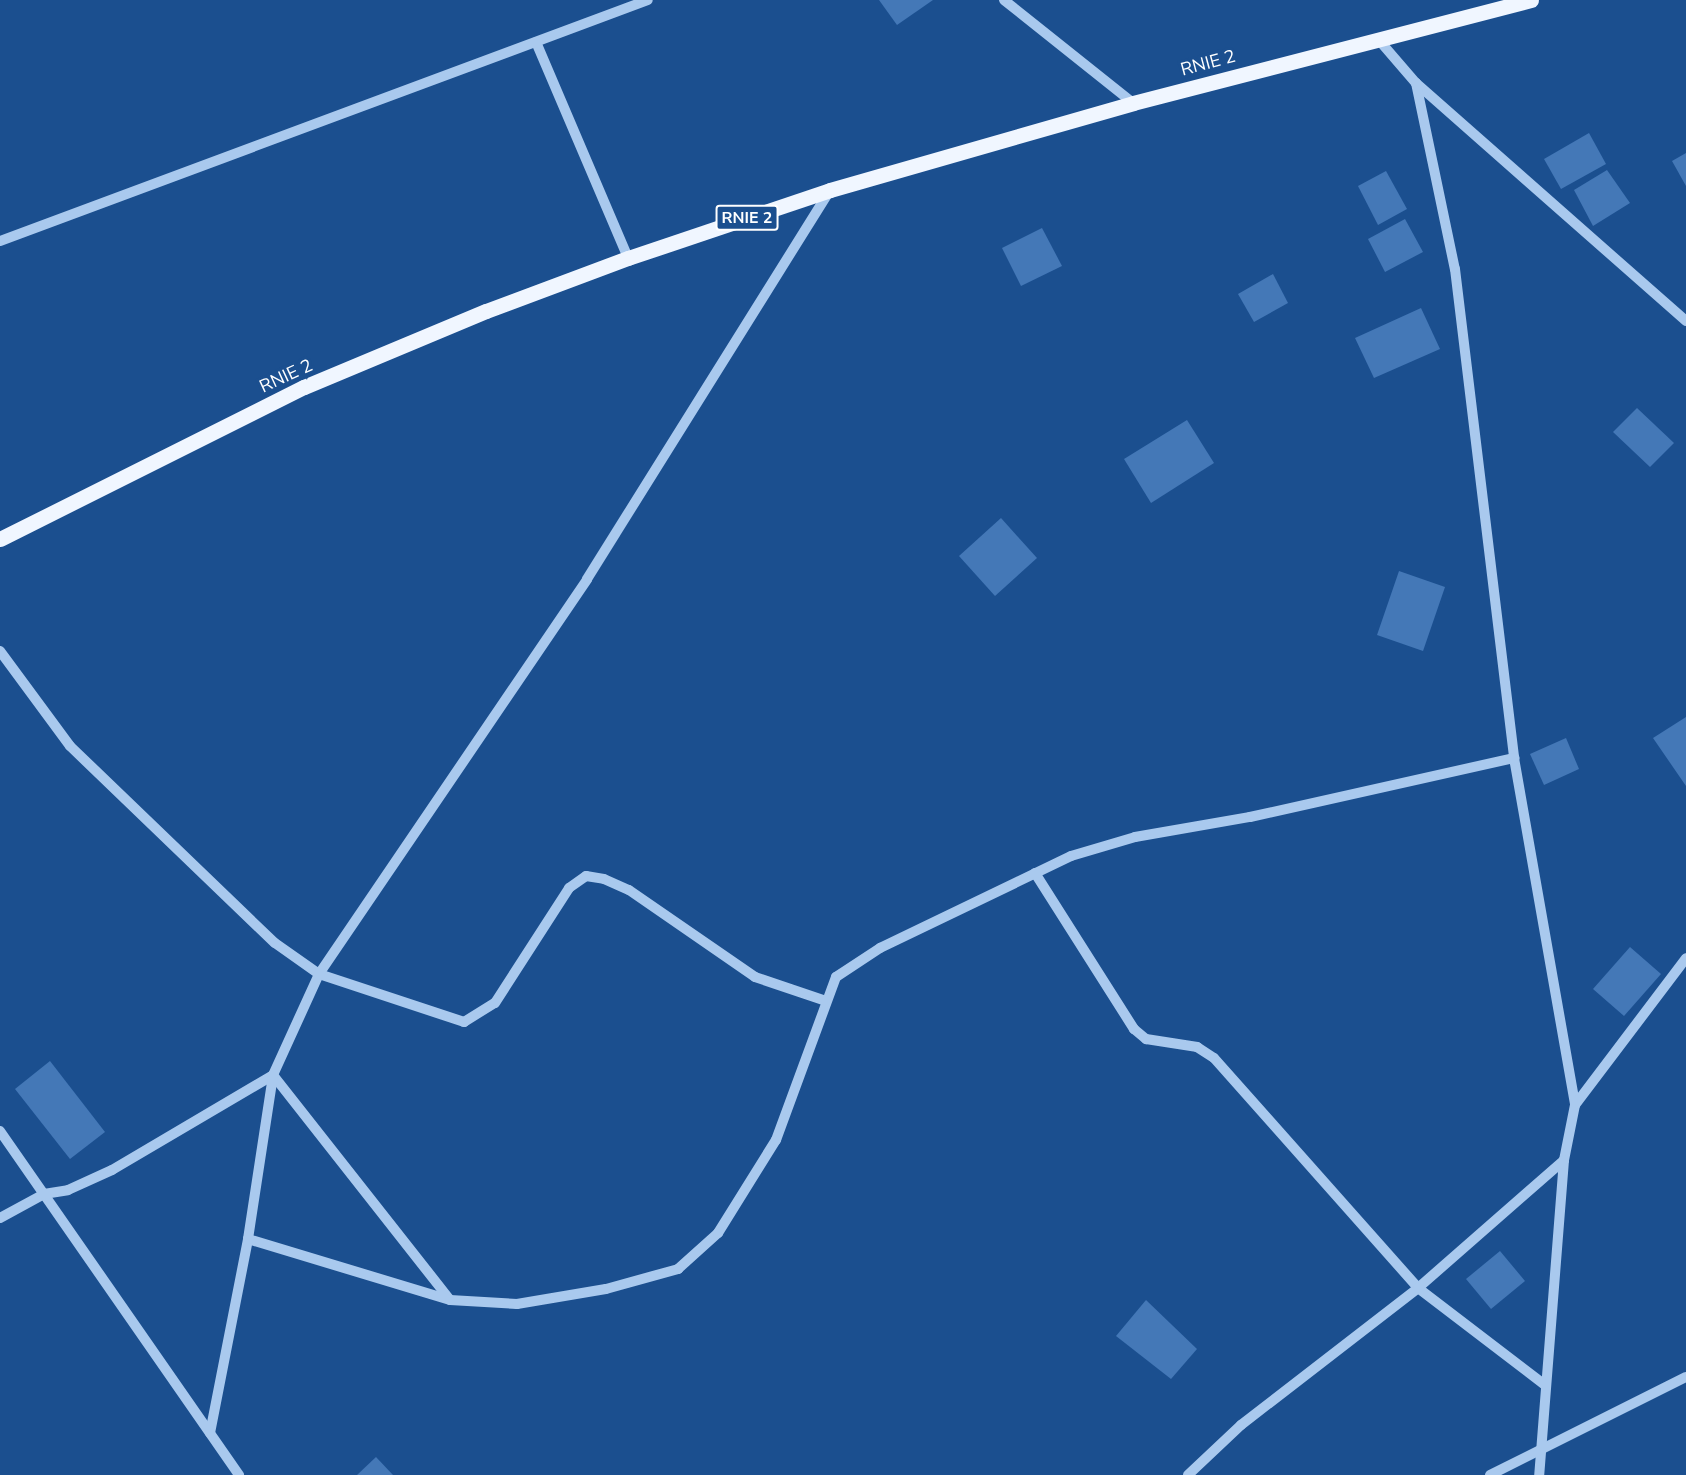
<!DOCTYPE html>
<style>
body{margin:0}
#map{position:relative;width:1686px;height:1475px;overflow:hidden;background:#1b4f8f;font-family:"Nunito Sans",sans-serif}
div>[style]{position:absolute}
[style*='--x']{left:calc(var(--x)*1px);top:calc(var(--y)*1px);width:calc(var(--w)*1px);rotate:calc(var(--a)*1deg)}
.building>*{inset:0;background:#4478b7}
.minor>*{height:10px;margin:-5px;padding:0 5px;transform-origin:5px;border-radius:5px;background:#a9c9ee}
.major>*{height:15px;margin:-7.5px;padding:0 7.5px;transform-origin:7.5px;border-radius:7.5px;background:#f0f6ff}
span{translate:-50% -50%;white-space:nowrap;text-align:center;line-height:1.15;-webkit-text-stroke:6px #1b4f8f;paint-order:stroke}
.shield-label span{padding:2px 4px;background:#1b4f8f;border:2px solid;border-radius:4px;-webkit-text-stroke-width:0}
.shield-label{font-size:16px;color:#fff;font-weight:700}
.street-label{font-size:18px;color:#fff}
</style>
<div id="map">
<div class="building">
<div style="clip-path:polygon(879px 0,933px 0,897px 25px)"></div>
<div style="clip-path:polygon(1589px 133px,1606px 164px,1561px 189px,1544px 159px)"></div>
<div style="clip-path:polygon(1686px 153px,1686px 186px,1672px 161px)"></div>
<div style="clip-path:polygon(1607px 170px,1630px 203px,1593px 226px,1574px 190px)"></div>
<div style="clip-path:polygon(1386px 171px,1407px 209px,1378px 225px,1358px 186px)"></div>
<div style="clip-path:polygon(1405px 219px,1423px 252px,1385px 272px,1368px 239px)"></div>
<div style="clip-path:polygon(1042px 228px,1062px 266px,1021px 286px,1002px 248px)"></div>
<div style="clip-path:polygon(1273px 274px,1288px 303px,1254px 322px,1238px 294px)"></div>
<div style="clip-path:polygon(1421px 308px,1440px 349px,1374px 378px,1355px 338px)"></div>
<div style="clip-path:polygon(1637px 408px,1674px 443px,1650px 467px,1613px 432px)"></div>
<div style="clip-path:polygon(1187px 420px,1214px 463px,1151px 503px,1124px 459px)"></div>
<div style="clip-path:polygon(1001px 518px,1037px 558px,995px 596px,959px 556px)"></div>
<div style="clip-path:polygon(1399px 571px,1445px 587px,1423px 651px,1377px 635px)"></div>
<div style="clip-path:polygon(1686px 717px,1686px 786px,1653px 738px)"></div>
<div style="clip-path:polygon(1566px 738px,1579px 769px,1544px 785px,1530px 754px)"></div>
<div style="clip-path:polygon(1630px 947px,1661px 974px,1624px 1016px,1593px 989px)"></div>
<div style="clip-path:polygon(50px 1061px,105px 1132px,70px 1159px,15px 1089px)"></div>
<div style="clip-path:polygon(1500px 1251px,1525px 1281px,1491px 1309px,1466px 1279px)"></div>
<div style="clip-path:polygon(1146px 1300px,1197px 1349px,1171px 1379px,1116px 1336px)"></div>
<div style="clip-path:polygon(376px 1457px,393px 1475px,357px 1475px)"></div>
</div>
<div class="minor">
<div style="--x:1004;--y:0;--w:165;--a:38.6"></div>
<div style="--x:1378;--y:39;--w:58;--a:49.2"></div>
<div style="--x:1416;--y:83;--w:360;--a:41.4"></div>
<div style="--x:536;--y:42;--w:235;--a:66.9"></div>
<div style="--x:1416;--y:83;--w:190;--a:78.2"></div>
<div style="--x:1455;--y:269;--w:493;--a:83.1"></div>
<div style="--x:1514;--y:758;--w:352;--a:80"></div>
<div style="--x:1575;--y:1105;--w:56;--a:101.3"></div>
<div style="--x:1564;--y:1160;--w:316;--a:94.5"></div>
<div style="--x:0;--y:241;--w:691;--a:-20.4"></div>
<div style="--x:0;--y:651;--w:118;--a:53.6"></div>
<div style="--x:70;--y:746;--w:284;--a:43.9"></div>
<div style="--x:275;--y:943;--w:54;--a:35.2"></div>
<div style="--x:319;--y:974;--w:153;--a:18.3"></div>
<div style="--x:464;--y:1022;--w:36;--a:-32"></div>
<div style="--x:495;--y:1003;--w:137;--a:-57.2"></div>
<div style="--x:569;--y:888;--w:21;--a:-35"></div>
<div style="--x:586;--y:876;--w:18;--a:9"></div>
<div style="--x:604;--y:879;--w:27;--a:24"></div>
<div style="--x:629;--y:890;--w:153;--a:34.6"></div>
<div style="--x:755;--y:977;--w:75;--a:18.7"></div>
<div style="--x:1035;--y:873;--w:185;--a:57.6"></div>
<div style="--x:1134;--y:1029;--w:16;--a:40"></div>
<div style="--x:1146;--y:1039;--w:52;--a:8.9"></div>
<div style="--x:1197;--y:1047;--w:20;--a:33"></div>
<div style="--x:1214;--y:1058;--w:307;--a:48.4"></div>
<div style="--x:1418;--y:1288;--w:161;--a:37.4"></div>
<div style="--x:1575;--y:1105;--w:184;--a:-52.9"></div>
<div style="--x:0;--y:1131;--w:419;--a:55.2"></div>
<div style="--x:0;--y:1218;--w:50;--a:-28.6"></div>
<div style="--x:44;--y:1194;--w:24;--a:-9"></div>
<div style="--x:68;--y:1190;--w:48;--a:-24.4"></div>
<div style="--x:112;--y:1170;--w:187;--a:-30.5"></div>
<div style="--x:273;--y:1075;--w:286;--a:51.8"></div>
<div style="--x:248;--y:1239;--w:211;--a:16.8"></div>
<div style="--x:450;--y:1300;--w:67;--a:3.4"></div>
<div style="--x:517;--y:1304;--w:90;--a:-9.6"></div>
<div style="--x:606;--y:1289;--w:75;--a:-15.5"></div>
<div style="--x:678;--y:1269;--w:54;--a:-42"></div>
<div style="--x:718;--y:1233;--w:110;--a:-58.1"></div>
<div style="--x:776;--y:1140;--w:174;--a:-69.8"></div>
<div style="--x:836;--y:977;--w:53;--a:-33.4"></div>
<div style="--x:880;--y:948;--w:212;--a:-25.7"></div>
<div style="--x:1071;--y:856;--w:67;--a:-16.5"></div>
<div style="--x:1135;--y:837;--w:117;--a:-9.9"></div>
<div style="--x:1250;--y:817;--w:271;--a:-12.6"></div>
<div style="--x:210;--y:1433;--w:198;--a:-78.9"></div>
<div style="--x:248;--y:1239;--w:166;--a:-81.3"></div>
<div style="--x:273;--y:1075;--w:111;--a:-65.5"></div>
<div style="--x:319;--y:974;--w:477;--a:-55.8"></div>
<div style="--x:587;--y:579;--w:459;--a:-58"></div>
<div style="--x:1188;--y:1475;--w:73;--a:-43.3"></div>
<div style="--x:1241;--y:1425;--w:224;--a:-37.7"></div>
<div style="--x:1418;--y:1288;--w:194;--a:-41.2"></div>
<div style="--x:1490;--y:1475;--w:219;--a:-26.6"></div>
</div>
<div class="major">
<div style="--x:0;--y:539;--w:340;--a:-26.6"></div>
<div style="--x:304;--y:387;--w:197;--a:-22.7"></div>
<div style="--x:486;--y:311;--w:152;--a:-20.5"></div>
<div style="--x:628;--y:258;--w:213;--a:-18.6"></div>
<div style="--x:830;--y:190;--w:315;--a:-16"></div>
<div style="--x:1133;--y:103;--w:411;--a:-14.5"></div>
</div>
<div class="shield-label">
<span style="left:747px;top:218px">RNIE 2</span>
</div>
<div class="street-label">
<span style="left:1208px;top:63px;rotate:-15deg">RNIE 2</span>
<span style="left:286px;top:376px;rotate:-25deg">RNIE 2</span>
</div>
</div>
